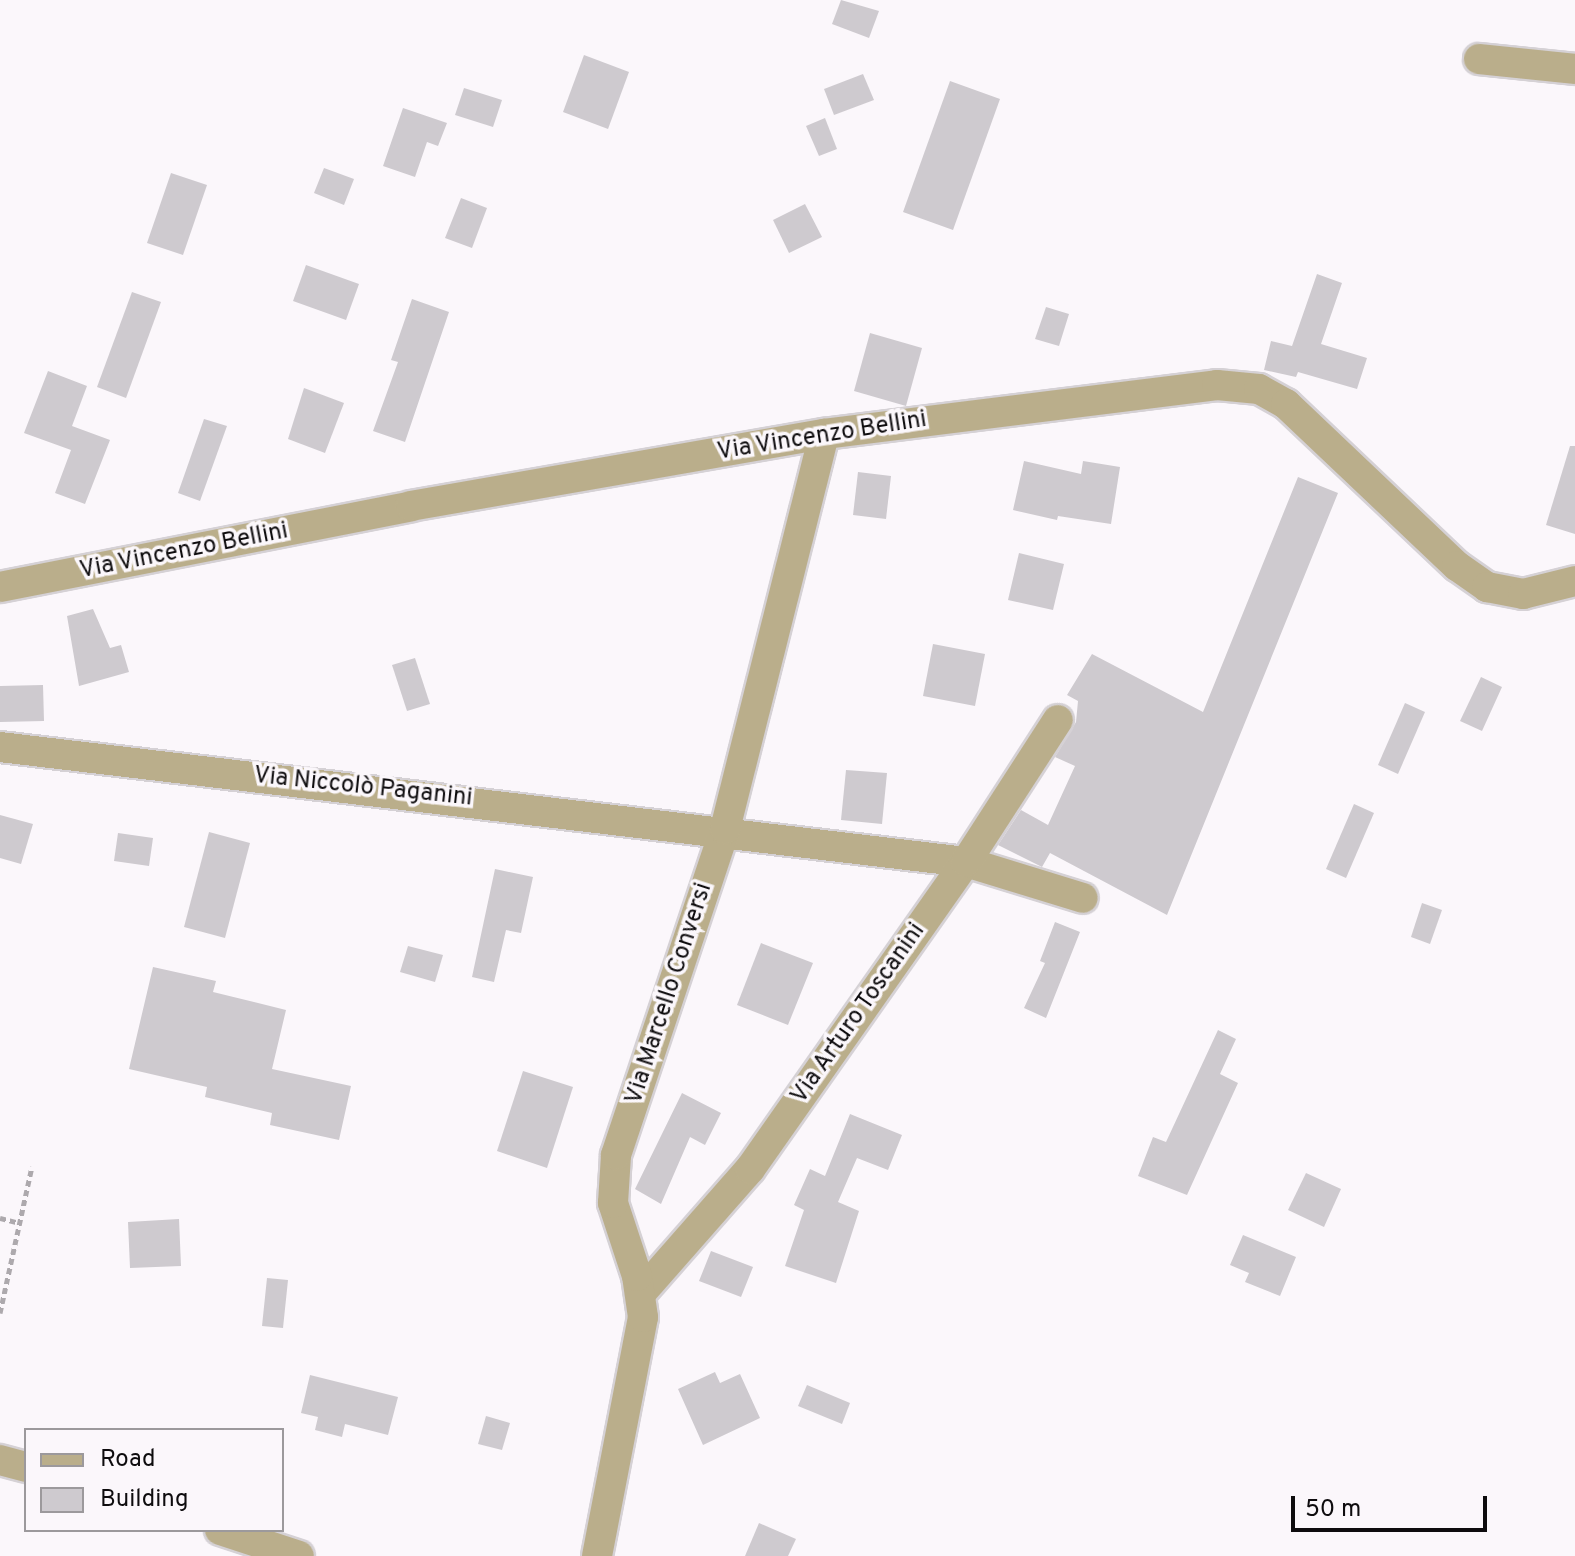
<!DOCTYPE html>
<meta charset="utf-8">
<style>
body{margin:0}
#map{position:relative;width:1575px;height:1556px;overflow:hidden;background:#fbf7fb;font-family:Overpass,sans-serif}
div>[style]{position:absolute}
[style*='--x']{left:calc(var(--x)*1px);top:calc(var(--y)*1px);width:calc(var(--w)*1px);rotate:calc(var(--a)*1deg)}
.building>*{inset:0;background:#cecacf}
.path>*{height:5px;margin-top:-2.5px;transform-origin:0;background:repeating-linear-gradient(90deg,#ada9ad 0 6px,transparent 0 10px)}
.roads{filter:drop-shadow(2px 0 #d5d1d5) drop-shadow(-2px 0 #d5d1d5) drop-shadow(0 2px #d5d1d5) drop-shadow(0 -2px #d5d1d5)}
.minor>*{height:30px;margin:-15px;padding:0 15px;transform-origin:15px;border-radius:15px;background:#baae8b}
span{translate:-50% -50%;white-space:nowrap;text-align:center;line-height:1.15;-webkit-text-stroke:7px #fbf7fb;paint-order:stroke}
.street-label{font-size:24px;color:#0e0c0e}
.legend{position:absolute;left:24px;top:1428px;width:260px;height:104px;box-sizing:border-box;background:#fbf7fb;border:2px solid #9c999c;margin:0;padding:10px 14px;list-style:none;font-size:24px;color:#0e0c0e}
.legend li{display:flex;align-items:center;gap:16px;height:40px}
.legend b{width:40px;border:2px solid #9c999c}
.scale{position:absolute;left:1291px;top:1496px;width:196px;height:36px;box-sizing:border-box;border:4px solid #0e0c0e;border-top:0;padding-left:10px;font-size:24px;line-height:28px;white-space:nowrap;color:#0e0c0e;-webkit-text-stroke:6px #fbf7fb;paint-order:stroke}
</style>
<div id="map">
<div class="building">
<div style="clip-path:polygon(841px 0,879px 11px,869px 38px,832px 24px)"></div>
<div style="clip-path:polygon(584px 55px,629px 72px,608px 129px,563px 112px)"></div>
<div style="clip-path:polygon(863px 74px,874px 100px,834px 115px,824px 89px)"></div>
<div style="clip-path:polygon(950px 81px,1000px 99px,953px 230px,903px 212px)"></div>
<div style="clip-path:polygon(464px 88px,502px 100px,493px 127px,455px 115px)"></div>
<div style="clip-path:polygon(403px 108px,447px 123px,438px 146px,427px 142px,415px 177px,383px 166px)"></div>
<div style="clip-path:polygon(825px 118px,837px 149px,819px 156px,806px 126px)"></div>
<div style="clip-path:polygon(324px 168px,354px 179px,344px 205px,314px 193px)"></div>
<div style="clip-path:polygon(171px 173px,207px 185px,183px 255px,147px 243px)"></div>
<div style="clip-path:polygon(461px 198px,487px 208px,472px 248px,445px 238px)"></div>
<div style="clip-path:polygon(805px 204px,822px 237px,789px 253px,773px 220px)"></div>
<div style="clip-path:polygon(306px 265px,359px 284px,346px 320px,293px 301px)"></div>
<div style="clip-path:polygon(1317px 274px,1342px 283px,1321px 344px,1367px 358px,1357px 389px,1298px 372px,1296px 377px,1264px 370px,1271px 341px,1292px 346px)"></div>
<div style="clip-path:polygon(132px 292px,161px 302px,126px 398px,97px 387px)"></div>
<div style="clip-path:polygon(412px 299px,449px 312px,405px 442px,373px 431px,398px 362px,391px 360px)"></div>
<div style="clip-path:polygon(1046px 307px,1069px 314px,1059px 346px,1035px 339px)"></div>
<div style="clip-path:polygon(870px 333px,922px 348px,906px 406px,854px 391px)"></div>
<div style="clip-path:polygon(48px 371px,87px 386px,72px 426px,110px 440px,85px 504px,55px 493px,71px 450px,24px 433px)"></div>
<div style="clip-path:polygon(304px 388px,344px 403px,325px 453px,288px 439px)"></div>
<div style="clip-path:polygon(204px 419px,227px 426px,200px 501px,178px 493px)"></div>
<div style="clip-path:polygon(1570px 446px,1575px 446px,1575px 534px,1546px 525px)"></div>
<div style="clip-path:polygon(1024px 461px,1081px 474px,1083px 461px,1120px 467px,1111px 524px,1058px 516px,1057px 520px,1013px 510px)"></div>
<div style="clip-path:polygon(858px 472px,891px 476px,886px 519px,853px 515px)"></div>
<div style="clip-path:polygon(1298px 477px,1338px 493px,1167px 915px,1050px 853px,1042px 867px,998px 845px,1021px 810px,1048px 825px,1075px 766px,1055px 757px,1076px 722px,1078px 701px,1067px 695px,1092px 654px,1203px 712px)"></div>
<div style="clip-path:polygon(1019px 553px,1064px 564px,1053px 610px,1008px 600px)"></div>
<div style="clip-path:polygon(93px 609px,110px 648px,121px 645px,129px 672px,79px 686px,67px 616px)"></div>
<div style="clip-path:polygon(933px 644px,985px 654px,975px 706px,923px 696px)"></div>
<div style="clip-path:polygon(415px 658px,430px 704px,407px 711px,392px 665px)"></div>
<div style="clip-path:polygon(1481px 677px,1502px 687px,1482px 731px,1460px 721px)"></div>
<div style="clip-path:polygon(43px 685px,44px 721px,0 722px,0 686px)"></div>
<div style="clip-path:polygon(1405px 703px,1425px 712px,1398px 774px,1378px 765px)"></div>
<div style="clip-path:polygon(846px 770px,887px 773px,882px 824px,841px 820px)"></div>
<div style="clip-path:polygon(1354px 804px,1374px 813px,1346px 878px,1326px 869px)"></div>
<div style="clip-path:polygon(0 815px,33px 824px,21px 864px,0 858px)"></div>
<div style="clip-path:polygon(209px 832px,250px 843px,225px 938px,184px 927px)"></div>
<div style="clip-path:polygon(118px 833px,153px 838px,149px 866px,114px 861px)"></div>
<div style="clip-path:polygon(495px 869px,533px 877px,521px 933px,506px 930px,494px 982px,472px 977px)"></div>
<div style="clip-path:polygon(1422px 903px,1442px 910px,1430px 944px,1411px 937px)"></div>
<div style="clip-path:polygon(1055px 922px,1080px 932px,1046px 1018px,1024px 1008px,1045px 963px,1040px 961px)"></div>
<div style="clip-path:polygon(761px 943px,813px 963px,788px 1025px,737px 1005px)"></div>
<div style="clip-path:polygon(408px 946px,443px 955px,435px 982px,400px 972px)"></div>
<div style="clip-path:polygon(153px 967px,216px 981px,213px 992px,286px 1010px,272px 1069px,351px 1086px,339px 1140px,270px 1125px,272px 1113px,205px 1097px,207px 1087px,129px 1069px)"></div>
<div style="clip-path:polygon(1218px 1030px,1236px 1039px,1220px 1074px,1238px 1083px,1187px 1195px,1138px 1176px,1153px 1137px,1166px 1142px)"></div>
<div style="clip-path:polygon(523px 1071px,573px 1087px,547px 1168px,497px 1151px)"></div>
<div style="clip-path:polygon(682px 1093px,721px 1113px,705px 1145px,690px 1137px,661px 1204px,635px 1189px)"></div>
<div style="clip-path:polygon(850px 1114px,902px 1135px,888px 1170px,857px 1158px,838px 1202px,859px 1211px,836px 1283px,785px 1266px,804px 1210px,794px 1205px,810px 1169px,825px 1176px)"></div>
<div style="clip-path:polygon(1306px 1173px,1341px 1189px,1324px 1227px,1288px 1210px)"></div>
<div style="clip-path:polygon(179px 1219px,181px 1266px,130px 1268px,128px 1222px)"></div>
<div style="clip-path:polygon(1243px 1235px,1296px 1257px,1280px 1296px,1245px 1282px,1249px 1273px,1230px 1265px)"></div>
<div style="clip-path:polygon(711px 1251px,753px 1267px,741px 1297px,699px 1281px)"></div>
<div style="clip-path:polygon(267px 1278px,288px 1280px,283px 1328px,262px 1326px)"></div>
<div style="clip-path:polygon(715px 1372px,720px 1383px,740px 1374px,760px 1418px,703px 1445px,678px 1389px)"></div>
<div style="clip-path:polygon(310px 1375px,398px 1397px,388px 1435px,345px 1424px,342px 1437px,315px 1430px,318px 1417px,301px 1413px)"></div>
<div style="clip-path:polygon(807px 1385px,850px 1403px,842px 1424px,798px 1406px)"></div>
<div style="clip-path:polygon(486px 1416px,510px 1423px,502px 1450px,478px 1444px)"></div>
<div style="clip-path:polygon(759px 1523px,796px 1539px,788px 1556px,745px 1556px)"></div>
</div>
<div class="path">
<div style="--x:0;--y:1218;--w:21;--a:14"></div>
<div style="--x:0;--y:1313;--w:150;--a:-77.7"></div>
</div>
<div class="roads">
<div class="minor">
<div style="--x:1479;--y:59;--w:97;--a:5.9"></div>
<div style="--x:0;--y:587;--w:419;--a:-11.1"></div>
<div style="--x:411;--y:506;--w:419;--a:-9.9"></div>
<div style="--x:824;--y:434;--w:396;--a:-7.1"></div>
<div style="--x:1217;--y:385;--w:42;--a:5.4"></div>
<div style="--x:1259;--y:389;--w:31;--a:29"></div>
<div style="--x:1286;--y:404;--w:236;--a:43.5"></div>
<div style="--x:1457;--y:566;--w:37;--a:35"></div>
<div style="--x:1487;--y:587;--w:37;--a:11"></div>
<div style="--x:1523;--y:594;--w:54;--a:-14"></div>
<div style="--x:0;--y:747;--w:973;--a:6.79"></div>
<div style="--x:966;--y:862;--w:122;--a:17.1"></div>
<div style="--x:641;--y:1293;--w:165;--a:-48.7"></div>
<div style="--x:750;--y:1169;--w:375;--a:-54.9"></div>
<div style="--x:966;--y:862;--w:169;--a:-57.1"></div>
<div style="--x:0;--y:1460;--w:27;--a:15"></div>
<div style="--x:220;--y:1530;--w:83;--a:18.2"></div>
<div style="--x:597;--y:1556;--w:243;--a:-79.1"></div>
<div style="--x:643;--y:1317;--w:41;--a:-98.3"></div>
<div style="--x:637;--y:1276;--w:77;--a:-108.2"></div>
<div style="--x:613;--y:1203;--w:48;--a:-86.4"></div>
<div style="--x:616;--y:1155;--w:344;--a:-71.5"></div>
<div style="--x:725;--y:829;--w:407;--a:-75.9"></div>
</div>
</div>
<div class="street-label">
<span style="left:822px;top:437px;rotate:-9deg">Via Vincenzo Bellini</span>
<span style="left:184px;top:552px;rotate:-11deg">Via Vincenzo Bellini</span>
<span style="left:363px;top:788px;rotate:6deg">Via Niccolò Paganini</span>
<span style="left:670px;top:994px;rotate:-72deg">Via Marcello Conversi</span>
<span style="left:859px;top:1014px;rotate:-55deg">Via Arturo Toscanini</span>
</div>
<ul class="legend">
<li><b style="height:10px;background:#baae8b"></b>Road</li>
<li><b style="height:22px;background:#cecacf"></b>Building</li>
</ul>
<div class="scale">50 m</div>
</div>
